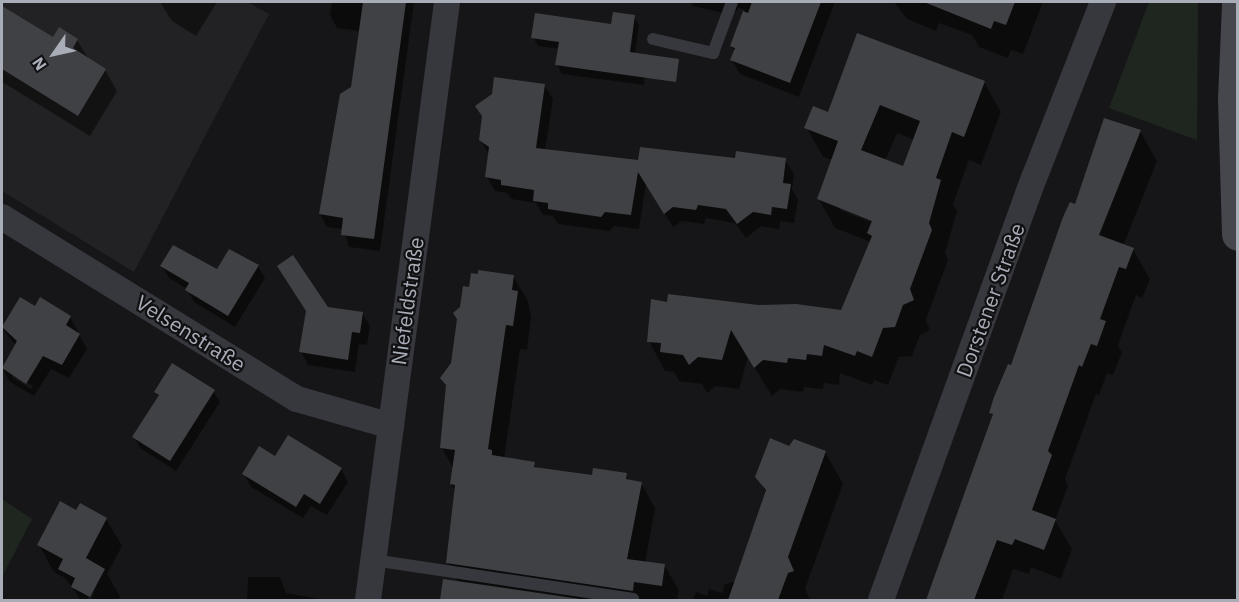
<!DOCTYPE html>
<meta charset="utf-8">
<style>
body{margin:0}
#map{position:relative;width:1239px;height:602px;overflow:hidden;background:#161618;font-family:"IBM Plex Sans",sans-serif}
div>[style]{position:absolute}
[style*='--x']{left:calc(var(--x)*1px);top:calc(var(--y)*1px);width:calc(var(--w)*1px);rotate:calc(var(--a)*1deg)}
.built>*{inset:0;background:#222225}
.green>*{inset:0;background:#1e261f}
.shadow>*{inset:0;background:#0007}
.building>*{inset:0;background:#404145}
.lane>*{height:12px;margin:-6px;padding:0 6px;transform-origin:6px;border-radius:6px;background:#37383d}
.street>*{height:26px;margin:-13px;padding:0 13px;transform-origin:13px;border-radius:13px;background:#37383d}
.secondary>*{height:33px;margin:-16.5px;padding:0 16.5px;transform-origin:16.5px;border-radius:16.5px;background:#45474d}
span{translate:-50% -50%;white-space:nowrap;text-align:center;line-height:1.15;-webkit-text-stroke:4.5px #111113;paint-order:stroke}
.street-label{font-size:21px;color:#a8adb8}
.frame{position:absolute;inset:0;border:3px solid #a8adb8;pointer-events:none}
.north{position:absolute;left:24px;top:24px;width:60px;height:60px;-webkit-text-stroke:4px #111113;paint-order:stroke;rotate:236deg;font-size:16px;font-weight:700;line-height:24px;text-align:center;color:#a8adb8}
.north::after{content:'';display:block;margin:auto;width:21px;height:27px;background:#a8adb8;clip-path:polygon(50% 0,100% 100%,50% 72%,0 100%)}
</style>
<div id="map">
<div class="built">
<div style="clip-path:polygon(2px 2px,248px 2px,269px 14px,134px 272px,2px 191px)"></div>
</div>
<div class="green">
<div style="clip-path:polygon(1149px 2px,1198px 2px,1197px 140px,1109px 108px)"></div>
<div style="clip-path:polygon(2px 499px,32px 519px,2px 577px)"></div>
</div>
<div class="shadow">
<div style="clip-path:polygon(160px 2px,217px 2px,196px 36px,172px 21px)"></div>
<div style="clip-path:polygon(332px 2px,414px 2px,380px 251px,349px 247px,343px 229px,327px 227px,320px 214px,352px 87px,360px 31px,337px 28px,330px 15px)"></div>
<div style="clip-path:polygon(691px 2px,835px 2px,799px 97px,740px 74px,732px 60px,735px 52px,731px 46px,745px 10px,739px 8px,732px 15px,693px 6px)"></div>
<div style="clip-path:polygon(894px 2px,1043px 2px,1023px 54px,1011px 50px,1008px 58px,979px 47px,972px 35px,939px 23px,936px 31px,907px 19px)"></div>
<div style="clip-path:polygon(2px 7px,54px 39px,77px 40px,89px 60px,105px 70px,117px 91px,90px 136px,4px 83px,2px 86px)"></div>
<div style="clip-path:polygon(634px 17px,639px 25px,635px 54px,646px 64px,644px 85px,562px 74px,557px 65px,560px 49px,538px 46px,533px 37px,612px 25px)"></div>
<div style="clip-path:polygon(evenodd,984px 82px,1001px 112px,981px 165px,969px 160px,953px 204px,957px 211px,945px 253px,948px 260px,926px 320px,930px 330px,920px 335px,912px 356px,899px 357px,888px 385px,874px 380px,872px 385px,840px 373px,839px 385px,824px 383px,823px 389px,804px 387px,803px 392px,780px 389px,772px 396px,748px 357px,739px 389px,715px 386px,707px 393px,702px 384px,679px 381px,674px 372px,665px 371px,649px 341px,668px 303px,842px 311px,871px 242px,835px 228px,818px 198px,832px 160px,823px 157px,806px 127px,828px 114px,984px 82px,897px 133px,915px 140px,904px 168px,885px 161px,897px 133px,984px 82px,840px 207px,879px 222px,878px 225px,840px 210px,840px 207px)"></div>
<div style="clip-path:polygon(544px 85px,553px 99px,545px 150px,639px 162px,785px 160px,794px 174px,792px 189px,798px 200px,794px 223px,780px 221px,779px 229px,761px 226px,746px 238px,735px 223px,706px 218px,704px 224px,682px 221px,673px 227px,646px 183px,639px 229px,614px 226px,610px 231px,558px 224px,553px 216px,543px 215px,536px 203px,511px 199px,507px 193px,495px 191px,487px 177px,489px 154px,480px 139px)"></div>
<div style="clip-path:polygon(1140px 131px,1157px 161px,1123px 246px,1133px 249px,1150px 279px,1142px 298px,1136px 295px,1118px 345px,1122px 352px,1113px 375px,1107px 373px,1099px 395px,1096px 394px,1065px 479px,1068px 486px,1055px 520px,1072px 549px,1061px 579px,1031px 567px,1029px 574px,1013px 569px,1002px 600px,928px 600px,993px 417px,991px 413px,1076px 206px)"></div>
<div style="clip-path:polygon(162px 266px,218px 271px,258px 266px,265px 278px,235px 327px,194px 302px,187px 289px,169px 278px)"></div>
<div style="clip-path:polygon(513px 276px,528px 301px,531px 318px,527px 350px,520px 349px,504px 459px,534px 464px,537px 469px,593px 477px,626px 475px,630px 482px,641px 483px,655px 508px,645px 563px,664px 565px,679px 590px,677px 600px,442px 600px,444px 581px,459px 583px,447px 562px,456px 492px,451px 484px,453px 468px,442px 448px,447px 387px,442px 378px,452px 364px,461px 308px,470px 288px)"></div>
<div style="clip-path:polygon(evenodd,20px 299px,36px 308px,70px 317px,87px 349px,69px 378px,51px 369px,34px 396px,10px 382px,2px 368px,16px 346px,2px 328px,20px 299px,12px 373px,33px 386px,31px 389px,12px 377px,12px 373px)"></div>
<div style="clip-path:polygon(327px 308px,362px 313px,370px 326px,367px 345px,359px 344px,355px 372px,308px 365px,301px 352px,307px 311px)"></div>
<div style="clip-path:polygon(213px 391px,220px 402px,176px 471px,140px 448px,134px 437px,159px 397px,156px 392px)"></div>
<div style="clip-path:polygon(789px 448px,825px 452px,843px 484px,805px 589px,810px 600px,692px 600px,696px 592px,707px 596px,709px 589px,722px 593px,725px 584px,737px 581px,766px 492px,757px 477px)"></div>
<div style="clip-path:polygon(275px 458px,341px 469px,348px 482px,327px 515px,311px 506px,303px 518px,251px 487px,244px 474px)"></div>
<div style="clip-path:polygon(77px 512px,106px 519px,122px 546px,107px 574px,120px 596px,118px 600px,91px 600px,99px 578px,87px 600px,81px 600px,65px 578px,54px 572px,39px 545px)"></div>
<div style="clip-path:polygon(248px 577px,280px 577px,286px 593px,325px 600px,247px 600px)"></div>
</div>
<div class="building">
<div style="clip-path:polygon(363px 2px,406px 2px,374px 239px,341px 235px,343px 218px,319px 214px,340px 94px,351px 87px)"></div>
<div style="clip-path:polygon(752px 2px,821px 2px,790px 83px,730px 60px,735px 48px,730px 46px,743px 11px,748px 13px)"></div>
<div style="clip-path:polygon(924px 2px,1015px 2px,1006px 25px,994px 21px,991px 29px)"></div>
<div style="clip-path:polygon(2px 6px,53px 37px,59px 27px,78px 39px,73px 48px,106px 69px,78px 116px,2px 69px)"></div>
<div style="clip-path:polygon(613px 12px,635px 15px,630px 52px,679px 59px,676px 82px,555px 65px,559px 42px,531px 38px,535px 13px,611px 24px)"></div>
<div style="clip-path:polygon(evenodd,857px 33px,985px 81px,964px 137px,952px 132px,936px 178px,941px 180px,929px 223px,932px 230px,910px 289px,914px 300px,903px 305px,895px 327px,883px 328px,872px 357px,857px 351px,855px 356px,824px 345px,822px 356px,807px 354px,806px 360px,788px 358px,787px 363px,763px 360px,754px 368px,731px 330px,722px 360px,698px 357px,689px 365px,683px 355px,660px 352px,661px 343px,647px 342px,651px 299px,667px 302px,668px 294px,758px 305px,796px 304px,841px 310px,872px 236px,867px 233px,872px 221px,817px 199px,838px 141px,804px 128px,813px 106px,828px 112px,857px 33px,880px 105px,920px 121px,903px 166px,861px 150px,880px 105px)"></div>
<div style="clip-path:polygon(494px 77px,545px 84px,536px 148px,638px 160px,640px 147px,735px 158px,736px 151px,786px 158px,783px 183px,791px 184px,787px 209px,772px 207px,771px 215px,753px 212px,737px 224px,726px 209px,698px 205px,696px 210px,673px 207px,664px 214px,638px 172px,631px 215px,605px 212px,601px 217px,548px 209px,548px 203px,533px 201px,534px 190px,501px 185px,501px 180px,485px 177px,489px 147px,479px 140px,482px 116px,475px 106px,492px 94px)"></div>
<div style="clip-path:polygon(1104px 118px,1141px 130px,1099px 235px,1134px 248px,1126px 269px,1119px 267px,1100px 319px,1106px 321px,1097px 346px,1091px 344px,1082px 367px,1079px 365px,1048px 451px,1052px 455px,1032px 510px,1056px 519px,1050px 535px,1044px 550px,1015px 539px,1012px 545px,997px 540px,974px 600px,926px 600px,993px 414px,989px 413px,994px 397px,1008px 364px,1011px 365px,1063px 217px,1070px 202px,1075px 204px)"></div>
<div style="clip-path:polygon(173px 245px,217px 269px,229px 249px,259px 265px,228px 316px,185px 290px,189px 283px,160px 266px)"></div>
<div style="clip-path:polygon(293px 255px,328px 307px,363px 312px,360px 333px,352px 332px,348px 360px,299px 352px,306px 311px,277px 266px)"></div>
<div style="clip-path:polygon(478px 270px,514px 275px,512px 290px,518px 291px,513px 326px,506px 325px,488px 449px,492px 450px,492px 455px,535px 462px,534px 467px,592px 475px,593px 468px,627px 473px,626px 479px,642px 482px,627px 559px,665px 564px,662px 586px,634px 582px,633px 591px,446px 563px,455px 485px,450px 484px,455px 450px,440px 448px,446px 385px,440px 378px,451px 363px,457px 319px,453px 313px,460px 307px,463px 286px,469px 287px,471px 273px,478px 274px)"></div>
<div style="clip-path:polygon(20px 297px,35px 306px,40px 297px,71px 316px,66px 325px,80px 334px,62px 365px,43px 356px,26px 384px,2px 368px,17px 341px,2px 327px)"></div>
<div style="clip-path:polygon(172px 363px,215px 390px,170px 461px,132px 437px,159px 395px,154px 392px)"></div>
<div style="clip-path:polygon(288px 435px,342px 468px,320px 504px,304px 494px,296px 507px,242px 474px,259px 446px,275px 456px)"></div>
<div style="clip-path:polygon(770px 438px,789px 446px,794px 439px,826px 451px,788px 557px,794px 571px,788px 573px,778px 600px,728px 600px,766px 490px,755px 477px)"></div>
<div style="clip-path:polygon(60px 501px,76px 510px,80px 503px,107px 518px,86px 558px,105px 569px,90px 597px,71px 587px,75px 578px,58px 569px,63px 559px,37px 545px)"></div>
<div style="clip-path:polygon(443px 579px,587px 600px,440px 600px)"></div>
</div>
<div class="lane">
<div style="--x:653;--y:39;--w:62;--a:13.1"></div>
<div style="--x:713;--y:53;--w:54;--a:-69.6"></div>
<div style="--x:373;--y:560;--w:263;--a:8.5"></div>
</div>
<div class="street">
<div style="--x:2;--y:217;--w:347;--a:31.7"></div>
<div style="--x:297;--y:399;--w:98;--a:16"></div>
<div style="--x:368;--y:600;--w:603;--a:-82.47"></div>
<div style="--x:881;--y:600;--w:449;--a:-70.1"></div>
<div style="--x:1034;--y:178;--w:189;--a:-68.6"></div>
</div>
<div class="secondary">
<div style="--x:1238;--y:4;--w:94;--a:92.4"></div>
<div style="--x:1234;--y:98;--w:136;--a:88.3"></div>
</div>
<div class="street-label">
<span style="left:990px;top:300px;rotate:-70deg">Dorstener Straße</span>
<span style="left:407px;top:301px;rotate:-82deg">Niefeldstraße</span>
<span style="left:191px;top:333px;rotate:32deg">Velsenstraße</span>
</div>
<div class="frame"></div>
<div class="north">N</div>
</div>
